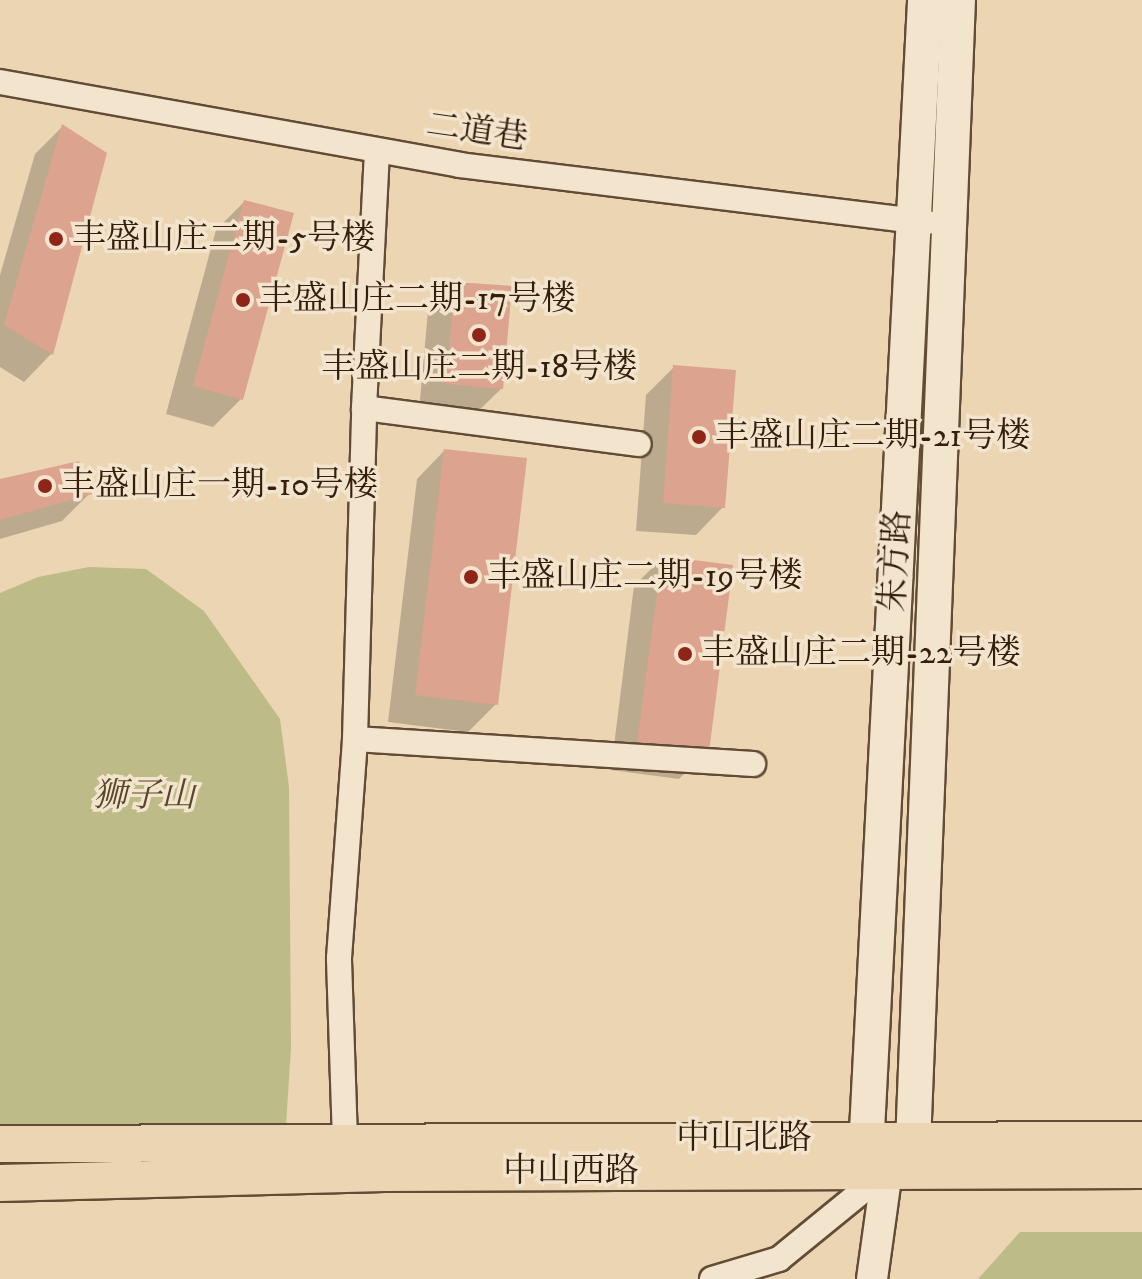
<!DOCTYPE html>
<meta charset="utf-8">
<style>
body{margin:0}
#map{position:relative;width:1142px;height:1279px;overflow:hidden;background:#ebd5b2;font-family:"IM FELL DW Pica","Noto Serif SC",serif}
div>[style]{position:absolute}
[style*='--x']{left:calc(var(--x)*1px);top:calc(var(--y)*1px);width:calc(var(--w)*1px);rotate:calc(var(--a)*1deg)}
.green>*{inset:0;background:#bdbc88}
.shadow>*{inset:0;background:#0003}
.building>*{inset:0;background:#dca38e}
.roads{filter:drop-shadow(2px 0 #624c36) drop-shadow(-2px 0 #624c36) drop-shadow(0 2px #624c36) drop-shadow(0 -2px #624c36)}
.minor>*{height:24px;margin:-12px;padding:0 12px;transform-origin:12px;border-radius:12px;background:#f2e4cd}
.tertiary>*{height:30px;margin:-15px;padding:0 15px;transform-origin:15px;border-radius:15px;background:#f2e4cd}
.secondary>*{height:34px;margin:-17px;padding:0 17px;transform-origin:17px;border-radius:17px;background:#f2e4cd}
.primary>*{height:36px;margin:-18px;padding:0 18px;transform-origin:18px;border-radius:18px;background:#ebd5b2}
.dots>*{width:22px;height:22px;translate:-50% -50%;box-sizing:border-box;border:4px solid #f2e4cd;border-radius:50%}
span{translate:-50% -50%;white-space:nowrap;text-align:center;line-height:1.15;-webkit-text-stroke:7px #f2e4cd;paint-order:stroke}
.street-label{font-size:34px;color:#351f0c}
.poi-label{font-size:34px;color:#351f0c}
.left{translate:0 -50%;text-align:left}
.park-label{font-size:34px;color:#57462b;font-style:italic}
</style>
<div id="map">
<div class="green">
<div style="clip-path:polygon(89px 567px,146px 569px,204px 611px,280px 719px,289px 787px,291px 1048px,285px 1141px,0 1132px,0 593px,38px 577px)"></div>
<div style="clip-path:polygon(1020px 1232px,1142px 1232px,1142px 1279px,978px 1279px)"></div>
</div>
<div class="shadow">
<div style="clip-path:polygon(62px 127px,104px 154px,51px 354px,24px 382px,0 367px,0 275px,35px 154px)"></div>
<div style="clip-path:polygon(244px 202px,241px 399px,213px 427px,166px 414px,216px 230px)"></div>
<div style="clip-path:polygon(456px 284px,502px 388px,474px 415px,419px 411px,428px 311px)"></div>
<div style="clip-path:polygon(674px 367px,723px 507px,696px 535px,636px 531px,646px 395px)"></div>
<div style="clip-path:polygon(444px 451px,496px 704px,468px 732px,388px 722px,417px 479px)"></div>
<div style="clip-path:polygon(0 481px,90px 493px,62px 521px,0 539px)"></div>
<div style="clip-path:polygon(662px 558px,707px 751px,679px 779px,611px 770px,634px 586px)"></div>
</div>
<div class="building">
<div style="clip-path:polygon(62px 124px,107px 153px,53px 355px,4px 325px)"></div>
<div style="clip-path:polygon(244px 200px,294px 213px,243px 400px,193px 386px)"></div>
<div style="clip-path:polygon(455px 282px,512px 286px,503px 389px,446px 384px)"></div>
<div style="clip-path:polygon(673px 365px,736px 370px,725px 508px,663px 503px)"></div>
<div style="clip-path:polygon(444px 449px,527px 458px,498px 705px,415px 695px)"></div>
<div style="clip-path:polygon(79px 461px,92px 494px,0 520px,0 479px)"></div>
<div style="clip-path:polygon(662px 556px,733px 565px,709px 752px,637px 743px)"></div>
</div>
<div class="roads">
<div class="minor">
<div style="--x:0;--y:82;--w:467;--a:10.2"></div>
<div style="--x:460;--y:165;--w:470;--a:7"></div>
<div style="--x:364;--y:408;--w:257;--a:-87.1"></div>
<div style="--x:355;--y:739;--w:399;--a:3.6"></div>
<div style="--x:345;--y:1141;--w:183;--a:-91.9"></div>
<div style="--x:339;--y:958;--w:220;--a:-85.8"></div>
<div style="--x:355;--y:739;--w:331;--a:-88.4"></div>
<div style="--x:364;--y:408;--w:277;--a:7.5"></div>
<div style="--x:712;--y:1279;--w:70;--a:-16.6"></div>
<div style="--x:779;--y:1259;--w:139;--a:-39.2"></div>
</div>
<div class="tertiary">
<div style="--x:872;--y:1279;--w:109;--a:-82.1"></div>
</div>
<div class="secondary">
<div style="--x:865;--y:1170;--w:1172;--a:-87.06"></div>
<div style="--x:912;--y:1170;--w:1171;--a:-87.75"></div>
</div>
<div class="primary">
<div style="--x:0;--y:1144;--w:1142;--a:-0.2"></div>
<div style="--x:0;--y:1183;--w:384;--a:-1.5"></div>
<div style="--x:384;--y:1173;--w:758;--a:-0.23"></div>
</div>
</div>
<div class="dots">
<div style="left:56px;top:239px;background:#8f2418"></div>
<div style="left:243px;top:300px;background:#8f2418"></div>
<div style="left:479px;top:335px;background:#8f2418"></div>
<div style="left:699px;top:437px;background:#8f2418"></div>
<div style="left:45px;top:486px;background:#8f2418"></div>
<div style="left:471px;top:577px;background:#8f2418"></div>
<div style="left:685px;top:654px;background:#8f2418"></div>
</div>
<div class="street-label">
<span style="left:477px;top:132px;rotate:8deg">二道巷</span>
<span style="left:896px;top:561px;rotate:-87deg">朱方路</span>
<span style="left:744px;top:1139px">中山北路</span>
<span style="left:571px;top:1172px">中山西路</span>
</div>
<div class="poi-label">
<span class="left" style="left:72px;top:239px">丰盛山庄二期-5号楼</span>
<span class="left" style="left:259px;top:300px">丰盛山庄二期-17号楼</span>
<span style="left:479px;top:368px">丰盛山庄二期-18号楼</span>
<span class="left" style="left:715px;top:437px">丰盛山庄二期-21号楼</span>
<span class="left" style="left:61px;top:486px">丰盛山庄一期-10号楼</span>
<span class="left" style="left:487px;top:577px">丰盛山庄二期-19号楼</span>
<span class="left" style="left:701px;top:654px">丰盛山庄二期-22号楼</span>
</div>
<div class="park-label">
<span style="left:144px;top:797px">狮子山</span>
</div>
</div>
